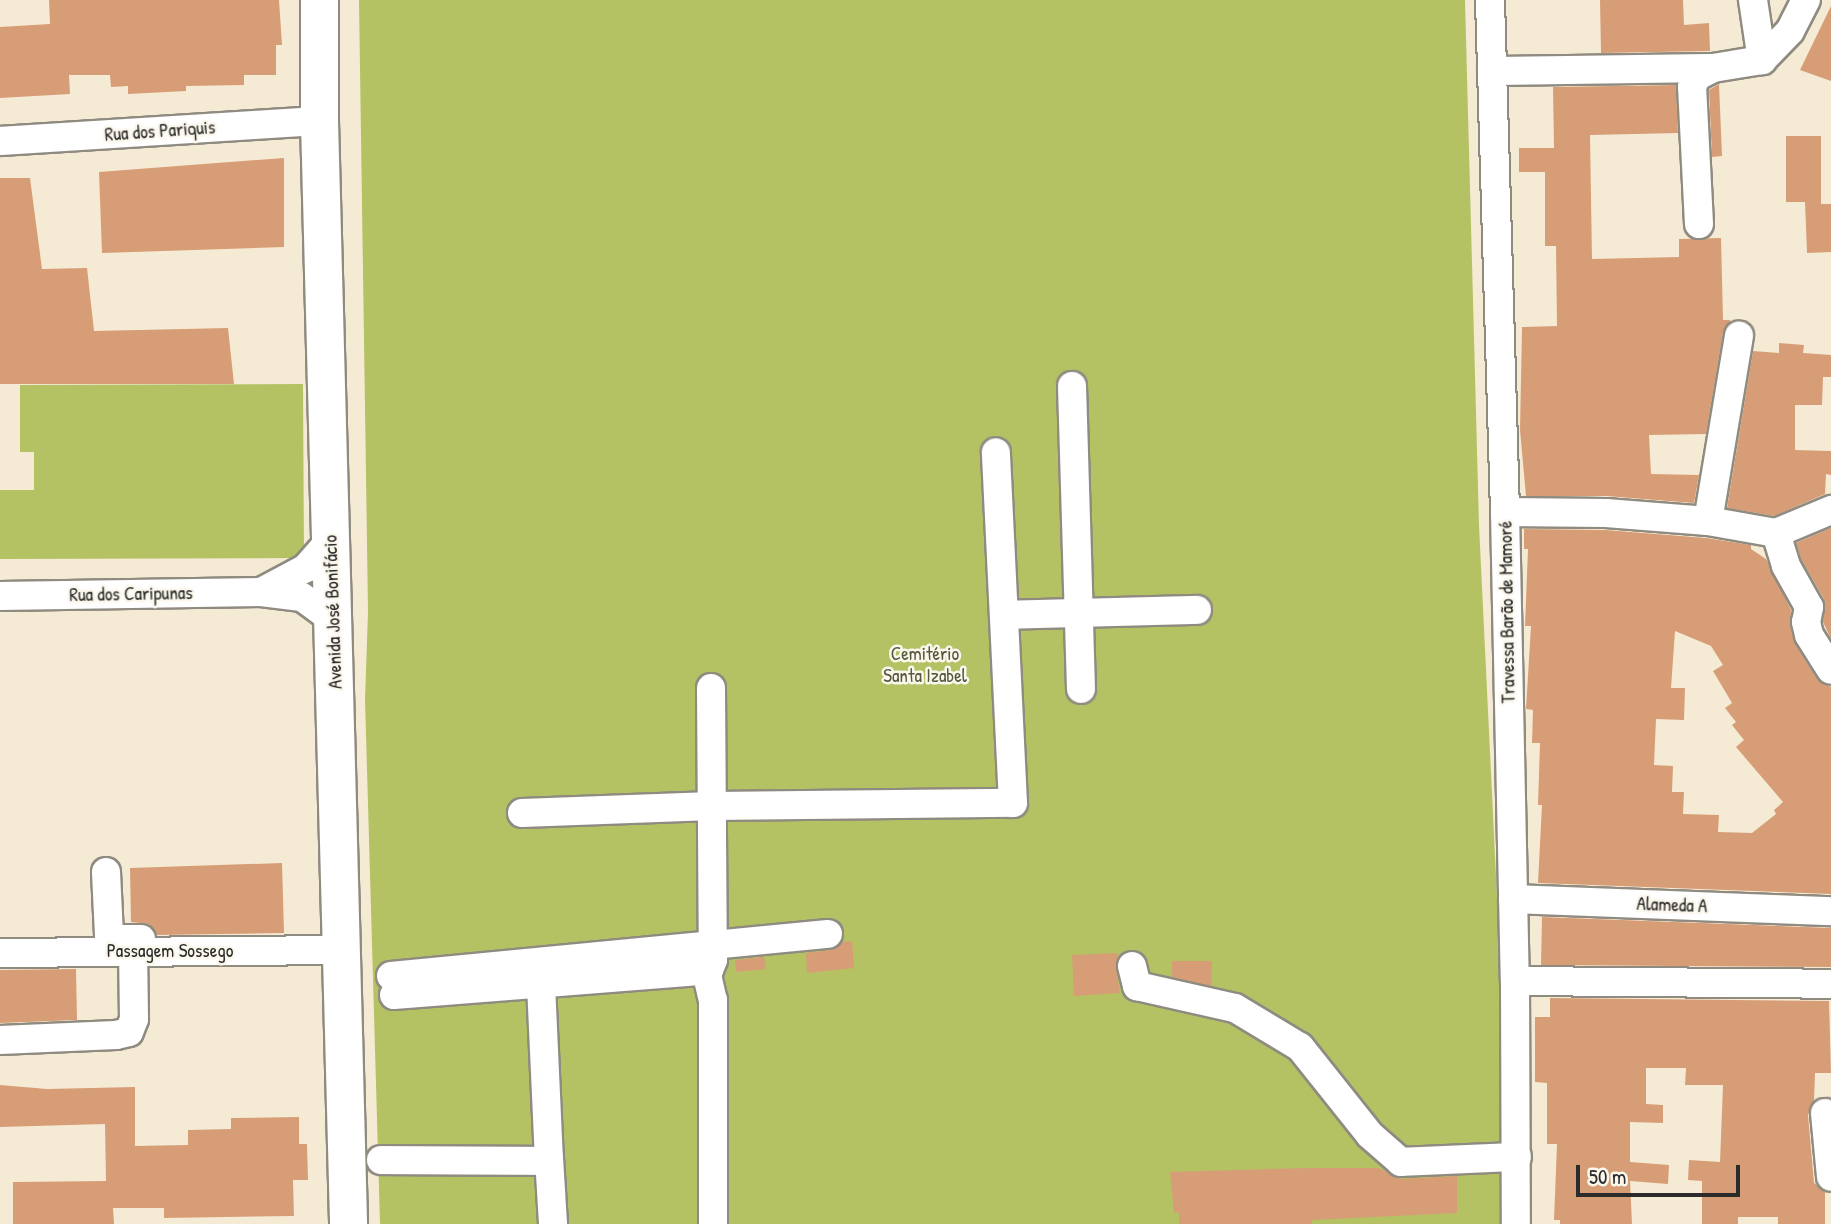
<!DOCTYPE html>
<meta charset="utf-8">
<style>
body{margin:0}
#map{position:relative;width:1831px;height:1224px;overflow:hidden;background:#f5ebd5;font-family:"Patrick Hand",sans-serif}
div>[style]{position:absolute}
[style*='--x']{left:calc(var(--x)*1px);top:calc(var(--y)*1px);width:calc(var(--w)*1px);rotate:calc(var(--a)*1deg)}
.green>*{inset:0;background:#b4c264}
.building>*{inset:0;background:#d79d76}
.roads{filter:drop-shadow(2px 0 #908b80) drop-shadow(-2px 0 #908b80) drop-shadow(0 2px #908b80) drop-shadow(0 -2px #908b80)}
.minor>*{height:28px;margin:-14px;padding:0 14px;transform-origin:14px;border-radius:14px;background:#fff}
.major>*{height:37px;margin:-18.5px;padding:0 18.5px;transform-origin:18.5px;border-radius:18.5px;background:#fff}
span{translate:-50% -50%;white-space:nowrap;text-align:center;line-height:1.15;-webkit-text-stroke:5px #fbf7ec;paint-order:stroke}
.street-label{font-size:19px;color:#2b2b2b}
.park-label{font-size:19px;color:#54583c}
.scale{position:absolute;left:1576px;top:1165px;width:164px;height:32px;box-sizing:border-box;border:4px solid #2b2b2b;border-top:0;padding-left:9px;font-size:21px;line-height:24px;white-space:nowrap;color:#2b2b2b;-webkit-text-stroke:5px #fbf7ec;paint-order:stroke}
</style>
<div id="map">
<div class="green">
<div style="clip-path:polygon(359px 0,1465px 0,1479px 525px,1501px 979px,1502px 1224px,380px 1224px,365px 700px,368px 612px)"></div>
<div style="clip-path:polygon(303px 384px,304px 558px,0 559px,0 490px,34px 490px,34px 452px,20px 452px,20px 385px)"></div>
</div>
<div class="building">
<div style="clip-path:polygon(49px 0,279px 0,282px 45px,276px 45px,276px 75px,244px 75px,244px 85px,186px 86px,186px 91px,128px 94px,128px 86px,111px 87px,110px 75px,69px 75px,70px 94px,0 98px,0 27px,50px 24px)"></div>
<div style="clip-path:polygon(1600px 0,1683px 0,1684px 25px,1709px 23px,1710px 51px,1601px 53px)"></div>
<div style="clip-path:polygon(1831px 6px,1831px 81px,1800px 70px)"></div>
<div style="clip-path:polygon(1719px 84px,1722px 156px,1712px 157px,1709px 90px)"></div>
<div style="clip-path:polygon(1676px 85px,1678px 133px,1590px 135px,1592px 259px,1679px 257px,1679px 239px,1721px 238px,1723px 320px,1730px 320px,1730px 323px,1723px 333px,1706px 434px,1649px 435px,1651px 474px,1699px 475px,1694px 503px,1606px 496px,1526px 496px,1520px 430px,1522px 327px,1557px 326px,1556px 246px,1545px 246px,1545px 172px,1519px 172px,1519px 148px,1554px 148px,1553px 87px)"></div>
<div style="clip-path:polygon(1786px 136px,1821px 136px,1821px 204px,1831px 204px,1831px 252px,1807px 253px,1805px 202px,1786px 202px)"></div>
<div style="clip-path:polygon(284px 158px,284px 247px,102px 253px,99px 172px)"></div>
<div style="clip-path:polygon(0 178px,30px 178px,42px 269px,87px 268px,94px 331px,228px 328px,234px 384px,0 384px)"></div>
<div style="clip-path:polygon(1779px 343px,1804px 345px,1803px 353px,1831px 355px,1831px 377px,1823px 377px,1822px 405px,1795px 405px,1795px 450px,1831px 451px,1831px 475px,1826px 474px,1825px 494px,1774px 516px,1727px 508px,1753px 351px,1779px 353px)"></div>
<div style="clip-path:polygon(1831px 528px,1831px 639px,1823px 622px,1824px 599px,1801px 559px,1796px 543px)"></div>
<div style="clip-path:polygon(evenodd,1524px 529px,1605px 530px,1706px 538px,1751px 545px,1751px 549px,1766px 559px,1791px 610px,1790px 626px,1795px 644px,1817px 679px,1831px 687px,1831px 894px,1538px 883px,1542px 805px,1538px 805px,1540px 743px,1532px 743px,1533px 710px,1526px 709px,1531px 626px,1525px 626px,1528px 549px,1524px 549px,1524px 529px,1675px 631px,1711px 646px,1723px 665px,1713px 671px,1732px 703px,1725px 708px,1736px 722px,1732px 725px,1744px 740px,1736px 747px,1783px 802px,1774px 810px,1776px 814px,1752px 833px,1718px 832px,1719px 815px,1683px 814px,1684px 792px,1672px 792px,1673px 766px,1654px 765px,1656px 719px,1684px 720px,1685px 688px,1671px 688px,1675px 631px)"></div>
<div style="clip-path:polygon(282px 863px,284px 933px,157px 935px,149px 924px,131px 922px,130px 868px)"></div>
<div style="clip-path:polygon(1542px 917px,1831px 928px,1831px 967px,1541px 965px)"></div>
<div style="clip-path:polygon(852px 941px,854px 968px,807px 973px,806px 953px,830px 950px,843px 942px)"></div>
<div style="clip-path:polygon(1118px 953px,1116px 969px,1120px 993px,1074px 996px,1072px 955px)"></div>
<div style="clip-path:polygon(764px 957px,766px 969px,736px 972px,735px 960px)"></div>
<div style="clip-path:polygon(1172px 961px,1212px 961px,1211px 986px,1172px 977px)"></div>
<div style="clip-path:polygon(76px 969px,77px 1020px,0 1023px,0 970px)"></div>
<div style="clip-path:polygon(1550px 998px,1829px 1001px,1831px 1073px,1815px 1073px,1814px 1101px,1808px 1115px,1814px 1183px,1825px 1192px,1825px 1224px,1778px 1224px,1778px 1217px,1738px 1217px,1738px 1224px,1702px 1224px,1702px 1181px,1688px 1180px,1689px 1160px,1720px 1162px,1723px 1085px,1685px 1085px,1686px 1068px,1646px 1068px,1646px 1104px,1663px 1105px,1663px 1123px,1630px 1122px,1630px 1162px,1669px 1165px,1668px 1184px,1630px 1181px,1632px 1224px,1560px 1224px,1560px 1220px,1554px 1220px,1557px 1144px,1547px 1144px,1547px 1083px,1535px 1082px,1535px 1017px,1550px 1017px)"></div>
<div style="clip-path:polygon(0 1085px,47px 1089px,135px 1087px,135px 1146px,188px 1145px,188px 1130px,231px 1129px,231px 1118px,299px 1117px,299px 1144px,307px 1144px,308px 1180px,293px 1180px,294px 1216px,164px 1218px,164px 1208px,113px 1208px,114px 1224px,13px 1224px,13px 1182px,106px 1181px,105px 1124px,0 1127px)"></div>
<div style="clip-path:polygon(1308px 1168px,1379px 1168px,1402px 1179px,1457px 1176px,1457px 1213px,1312px 1220px,1312px 1224px,1179px 1224px,1179px 1212px,1174px 1213px,1170px 1172px)"></div>
</div>
<div class="roads">
<div class="minor">
<div style="--x:1490;--y:0;--w:512;--a:88.32"></div>
<div style="--x:1505;--y:512;--w:469;--a:88.8"></div>
<div style="--x:1515;--y:981;--w:243;--a:89.8"></div>
<div style="--x:1753;--y:0;--w:61;--a:81.5"></div>
<div style="--x:1492;--y:71;--w:221;--a:-0.8"></div>
<div style="--x:0;--y:141;--w:320;--a:-3.6"></div>
<div style="--x:1699;--y:224;--w:137;--a:-92.9"></div>
<div style="--x:1692;--y:87;--w:11;--a:-68"></div>
<div style="--x:1696;--y:77;--w:19;--a:-28"></div>
<div style="--x:1713;--y:68;--w:50;--a:-9.3"></div>
<div style="--x:1762;--y:60;--w:40;--a:-46"></div>
<div style="--x:1790;--y:31;--w:35;--a:-63"></div>
<div style="--x:1072;--y:386;--w:303;--a:88.3"></div>
<div style="--x:1505;--y:512;--w:101;--a:0.6"></div>
<div style="--x:1606;--y:513;--w:102;--a:4.5"></div>
<div style="--x:1708;--y:521;--w:69;--a:10"></div>
<div style="--x:1776;--y:533;--w:60;--a:-22.7"></div>
<div style="--x:1708;--y:521;--w:188;--a:-80.5"></div>
<div style="--x:1776;--y:533;--w:34;--a:73"></div>
<div style="--x:1786;--y:566;--w:47;--a:60.7"></div>
<div style="--x:1809;--y:607;--w:15;--a:101"></div>
<div style="--x:1806;--y:622;--w:13;--a:77"></div>
<div style="--x:1809;--y:635;--w:41;--a:57.8"></div>
<div style="--x:261;--y:592;--w:51;--a:-28.1"></div>
<div style="--x:306;--y:568;--w:37;--a:-49"></div>
<div style="--x:0;--y:596;--w:261;--a:-0.9"></div>
<div style="--x:261;--y:592;--w:41;--a:7"></div>
<div style="--x:302;--y:597;--w:32;--a:36"></div>
<div style="--x:328;--y:616;--w:13;--a:61"></div>
<div style="--x:1004;--y:615;--w:193;--a:-1.5"></div>
<div style="--x:711;--y:688;--w:272;--a:89.6"></div>
<div style="--x:713;--y:960;--w:16;--a:112"></div>
<div style="--x:707;--y:975;--w:26;--a:77"></div>
<div style="--x:713;--y:1000;--w:224;--a:90"></div>
<div style="--x:522;--y:813;--w:190;--a:-2.1"></div>
<div style="--x:712;--y:806;--w:301;--a:-0.6"></div>
<div style="--x:1013;--y:803;--w:351;--a:-92.8"></div>
<div style="--x:106;--y:872;--w:63;--a:87.3"></div>
<div style="--x:109;--y:935;--w:9;--a:27"></div>
<div style="--x:117;--y:939;--w:24;--a:0"></div>
<div style="--x:1513;--y:899;--w:318;--a:2.2"></div>
<div style="--x:0;--y:953;--w:340;--a:-0.5"></div>
<div style="--x:1132;--y:966;--w:21;--a:76"></div>
<div style="--x:1137;--y:986;--w:100;--a:12.7"></div>
<div style="--x:1235;--y:1008;--w:76;--a:31"></div>
<div style="--x:1300;--y:1047;--w:112;--a:51.5"></div>
<div style="--x:1370;--y:1135;--w:41;--a:41.1"></div>
<div style="--x:1401;--y:1162;--w:116;--a:-2.5"></div>
<div style="--x:391;--y:976;--w:439;--a:-5.5"></div>
<div style="--x:1515;--y:981;--w:316;--a:0.5"></div>
<div style="--x:394;--y:995;--w:316;--a:-4.5"></div>
<div style="--x:0;--y:1040;--w:116;--a:-2.5"></div>
<div style="--x:116;--y:1035;--w:13;--a:-13"></div>
<div style="--x:129;--y:1032;--w:14;--a:-69"></div>
<div style="--x:134;--y:1019;--w:69;--a:-90.8"></div>
<div style="--x:1825;--y:1113;--w:64;--a:84.6"></div>
<div style="--x:549;--y:1158;--w:66;--a:86.5"></div>
<div style="--x:381;--y:1160;--w:168;--a:0.3"></div>
<div style="--x:549;--y:1161;--w:178;--a:-92.6"></div>
</div>
<div class="major">
<div style="--x:319;--y:0;--w:121;--a:90"></div>
<div style="--x:319;--y:121;--w:1103;--a:88.49"></div>
</div>
</div>
<div class="street-label">
<span style="left:160px;top:131px;rotate:-4deg">Rua dos Pariquis</span>
<span style="left:131px;top:594px;rotate:-1deg">Rua dos Caripunas</span>
<span style="left:333px;top:612px;rotate:-92deg">Avenida José Bonifácio</span>
<span style="left:1507px;top:612px;rotate:-91deg">Travessa Barão de Mamoré</span>
<span style="left:1672px;top:905px;rotate:2deg">Alameda A</span>
<span style="left:170px;top:951px">Passagem Sossego</span>
</div>
<div class="park-label">
<span style="left:925px;top:665px">Cemitério<br>Santa Izabel</span>
</div>
<div class="scale">50 m</div>
</div>
